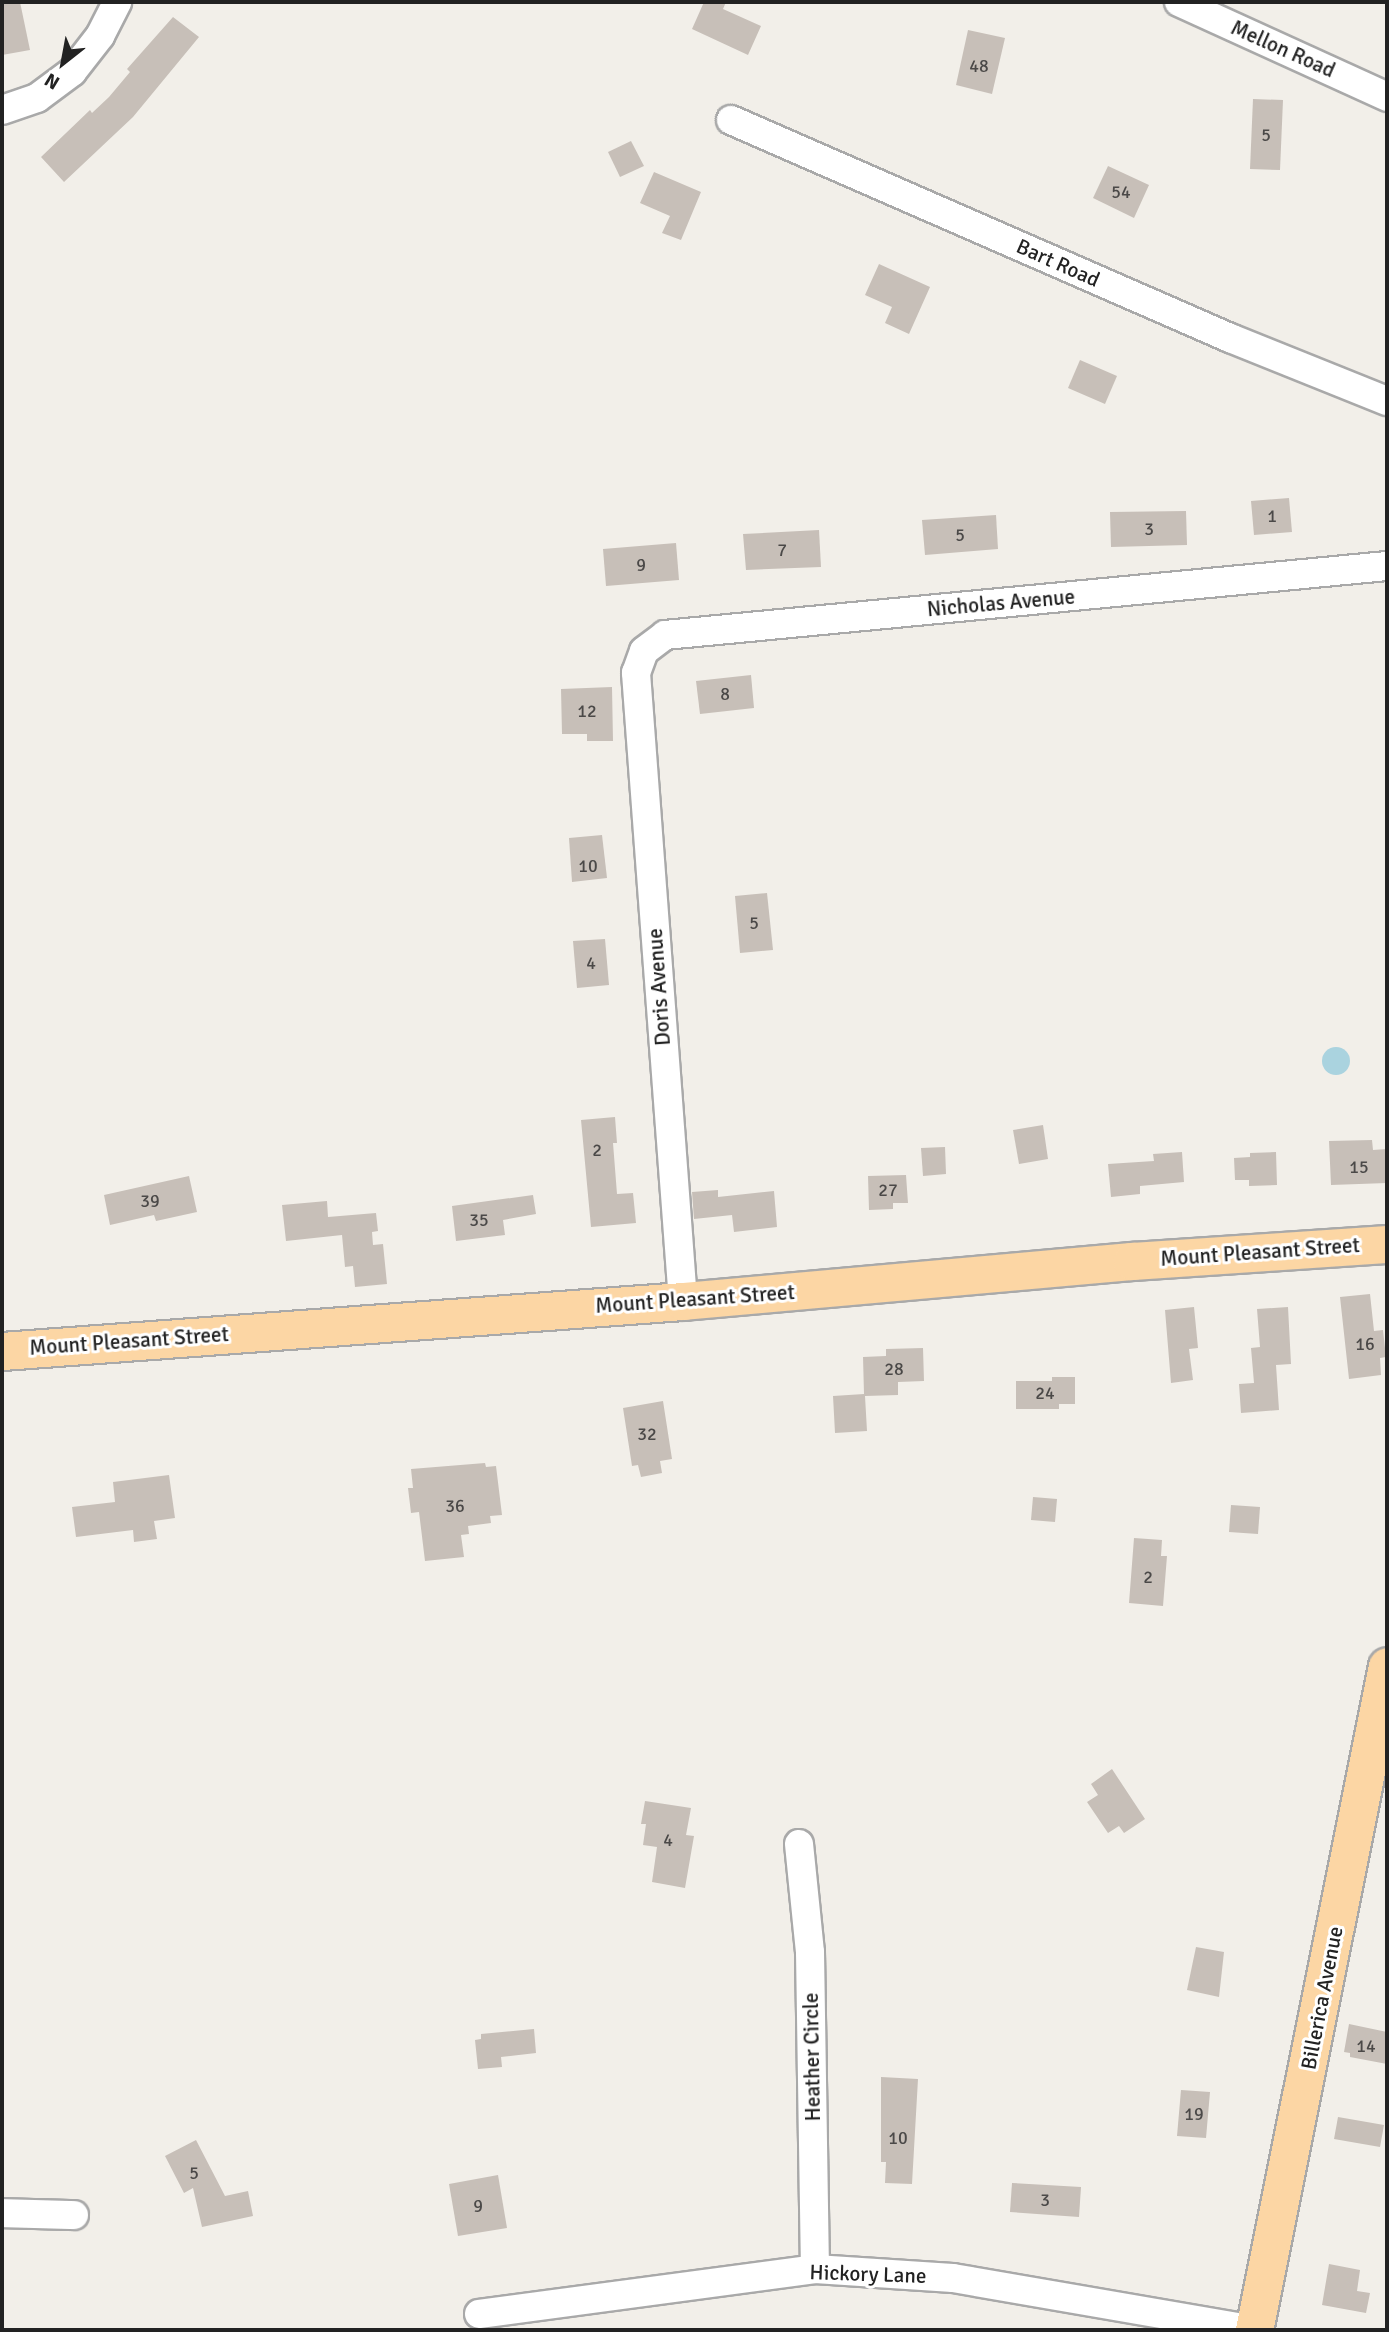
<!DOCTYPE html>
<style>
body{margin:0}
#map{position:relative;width:1389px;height:2332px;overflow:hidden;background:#f2efe9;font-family:Signika,sans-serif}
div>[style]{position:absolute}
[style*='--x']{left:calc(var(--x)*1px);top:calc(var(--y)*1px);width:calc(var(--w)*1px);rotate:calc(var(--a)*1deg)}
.water>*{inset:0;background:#aad3df}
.round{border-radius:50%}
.building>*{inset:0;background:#c7bfb8}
.roads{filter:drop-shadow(2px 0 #a9a9a9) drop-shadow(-2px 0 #a9a9a9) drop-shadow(0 2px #a9a9a9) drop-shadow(0 -2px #a9a9a9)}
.minor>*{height:28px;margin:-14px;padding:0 14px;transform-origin:14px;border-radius:14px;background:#fff}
.major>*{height:37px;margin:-18.5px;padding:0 18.5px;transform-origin:18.5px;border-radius:18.5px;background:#fcd6a4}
span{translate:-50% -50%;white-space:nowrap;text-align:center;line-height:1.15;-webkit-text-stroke:6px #fff;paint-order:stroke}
.number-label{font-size:18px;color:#4b4948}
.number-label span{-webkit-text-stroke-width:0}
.street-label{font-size:21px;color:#222}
.frame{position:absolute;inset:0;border:4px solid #222;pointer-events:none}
.north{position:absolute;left:28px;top:28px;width:70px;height:70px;-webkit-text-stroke:5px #fff;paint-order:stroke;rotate:211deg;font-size:19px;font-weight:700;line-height:28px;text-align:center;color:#222}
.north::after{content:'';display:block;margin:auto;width:24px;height:32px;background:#222;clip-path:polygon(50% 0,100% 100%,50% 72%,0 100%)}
</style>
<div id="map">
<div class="water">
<div class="round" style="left:1322px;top:1047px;width:28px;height:28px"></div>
</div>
<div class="building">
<div style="clip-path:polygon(2px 2px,20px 2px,30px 50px,2px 55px)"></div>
<div style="clip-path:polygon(704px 2px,726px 2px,723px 9px,761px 26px,748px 55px,692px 29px)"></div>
<div style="clip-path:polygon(173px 17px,199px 37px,133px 117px,64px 182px,41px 157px,90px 110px,92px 113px,109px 97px,130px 72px,127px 69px)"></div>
<div style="clip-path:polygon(968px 30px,1005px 38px,992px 94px,956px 85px)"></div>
<div style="clip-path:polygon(1253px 99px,1283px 100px,1280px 170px,1250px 169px)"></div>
<div style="clip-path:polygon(631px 141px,644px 166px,620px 177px,608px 152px)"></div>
<div style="clip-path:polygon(1108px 166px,1149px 185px,1134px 218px,1093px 198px)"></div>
<div style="clip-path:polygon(654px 172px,701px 192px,681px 240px,662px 233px,670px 216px,640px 203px)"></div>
<div style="clip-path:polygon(879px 264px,930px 287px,909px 334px,885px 323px,892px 307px,865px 295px)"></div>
<div style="clip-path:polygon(1080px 360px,1117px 376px,1105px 404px,1068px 388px)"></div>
<div style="clip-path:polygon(1289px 498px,1292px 532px,1254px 535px,1251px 501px)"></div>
<div style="clip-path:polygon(1186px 511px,1187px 545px,1111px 547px,1110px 512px)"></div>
<div style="clip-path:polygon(996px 515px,998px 549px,925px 555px,922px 520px)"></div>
<div style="clip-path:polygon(819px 530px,821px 567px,746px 570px,743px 534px)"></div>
<div style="clip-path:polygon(676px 543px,679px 580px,606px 586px,603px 549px)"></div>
<div style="clip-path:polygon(751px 675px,754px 708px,700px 714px,696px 681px)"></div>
<div style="clip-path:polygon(612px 687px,613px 741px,587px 741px,587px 734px,562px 734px,561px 689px)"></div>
<div style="clip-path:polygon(602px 835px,607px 878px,572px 882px,569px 838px)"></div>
<div style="clip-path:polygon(767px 893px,773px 950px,740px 953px,735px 896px)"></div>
<div style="clip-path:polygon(605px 939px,609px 985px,577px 988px,573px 941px)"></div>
<div style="clip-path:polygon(615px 1117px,617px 1143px,613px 1143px,617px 1194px,633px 1193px,636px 1223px,591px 1227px,581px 1120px)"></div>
<div style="clip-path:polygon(1043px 1125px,1048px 1159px,1019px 1164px,1013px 1130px)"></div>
<div style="clip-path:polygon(1372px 1140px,1373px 1150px,1387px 1149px,1387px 1183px,1331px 1185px,1329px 1141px)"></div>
<div style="clip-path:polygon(945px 1147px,946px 1174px,923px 1176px,921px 1148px)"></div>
<div style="clip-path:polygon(1182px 1152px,1184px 1182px,1140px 1186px,1140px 1194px,1111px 1197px,1108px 1164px,1154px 1161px,1153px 1154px)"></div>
<div style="clip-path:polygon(1276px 1152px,1277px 1185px,1249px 1186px,1249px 1180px,1235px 1180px,1234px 1158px,1250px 1157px,1250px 1153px)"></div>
<div style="clip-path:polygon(906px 1175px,908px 1203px,893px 1203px,893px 1209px,869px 1210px,868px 1176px)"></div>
<div style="clip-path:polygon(189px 1176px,197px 1212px,156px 1221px,154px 1215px,110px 1225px,104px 1195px)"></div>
<div style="clip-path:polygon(718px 1190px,718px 1197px,774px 1191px,777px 1227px,734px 1232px,732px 1215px,694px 1219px,692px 1192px)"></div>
<div style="clip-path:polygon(533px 1195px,536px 1214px,503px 1220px,505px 1235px,456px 1241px,452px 1206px)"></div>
<div style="clip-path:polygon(327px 1201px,328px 1217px,376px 1213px,378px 1231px,372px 1232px,373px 1245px,383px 1244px,387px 1284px,355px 1287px,353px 1266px,345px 1267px,342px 1235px,286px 1241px,282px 1205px)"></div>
<div style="clip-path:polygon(1370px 1294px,1374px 1331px,1383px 1330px,1386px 1357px,1380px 1358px,1381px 1375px,1349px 1379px,1340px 1297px)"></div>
<div style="clip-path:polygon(1194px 1307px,1198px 1348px,1189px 1349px,1193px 1380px,1171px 1383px,1165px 1310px)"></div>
<div style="clip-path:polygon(1288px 1307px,1291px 1364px,1276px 1365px,1279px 1410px,1241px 1413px,1239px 1384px,1254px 1383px,1251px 1348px,1260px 1347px,1257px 1309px)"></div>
<div style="clip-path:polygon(923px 1348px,924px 1381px,898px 1382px,898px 1395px,865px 1396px,867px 1431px,835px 1433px,833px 1396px,864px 1394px,863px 1357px,886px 1356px,886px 1349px)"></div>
<div style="clip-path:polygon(1052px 1377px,1075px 1377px,1075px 1404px,1059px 1404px,1059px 1409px,1016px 1409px,1016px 1381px,1052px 1381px)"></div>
<div style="clip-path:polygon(663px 1401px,672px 1459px,660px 1461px,662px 1473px,641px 1477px,638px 1465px,632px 1466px,623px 1408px)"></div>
<div style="clip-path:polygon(485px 1463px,486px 1467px,496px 1466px,502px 1515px,490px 1516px,491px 1523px,468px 1526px,469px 1534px,461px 1535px,464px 1557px,425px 1561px,419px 1512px,411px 1513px,408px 1488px,413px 1488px,411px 1469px)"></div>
<div style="clip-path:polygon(169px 1475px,175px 1518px,154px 1521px,157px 1539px,134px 1542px,133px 1530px,76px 1537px,72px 1507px,115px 1502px,113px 1482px)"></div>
<div style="clip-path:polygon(1033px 1497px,1057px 1499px,1055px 1522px,1031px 1520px)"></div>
<div style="clip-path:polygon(1231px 1505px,1260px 1507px,1258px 1534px,1229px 1532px)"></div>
<div style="clip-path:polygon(1134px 1538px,1162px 1540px,1161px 1556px,1167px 1556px,1163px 1606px,1129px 1603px)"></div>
<div style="clip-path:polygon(1112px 1769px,1145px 1819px,1124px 1833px,1119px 1826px,1108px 1833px,1087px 1802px,1098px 1795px,1091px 1784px)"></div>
<div style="clip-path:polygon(645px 1801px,691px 1808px,686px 1835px,694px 1836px,685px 1888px,652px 1882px,657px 1847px,643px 1845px,646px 1824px,641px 1824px)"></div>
<div style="clip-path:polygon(1196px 1947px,1224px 1952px,1219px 1997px,1187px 1990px)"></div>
<div style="clip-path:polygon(1349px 2024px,1387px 2032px,1387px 2064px,1350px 2057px,1350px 2053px,1344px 2052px)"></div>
<div style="clip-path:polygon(534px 2029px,536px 2053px,501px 2057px,502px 2067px,478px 2069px,475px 2040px,481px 2039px,481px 2034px)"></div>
<div style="clip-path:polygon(881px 2077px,918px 2079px,912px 2184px,885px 2183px,886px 2162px,881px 2162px)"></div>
<div style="clip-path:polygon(1181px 2090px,1210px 2092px,1206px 2138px,1177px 2136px)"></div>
<div style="clip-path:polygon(1338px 2117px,1384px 2125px,1380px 2147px,1334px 2139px)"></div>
<div style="clip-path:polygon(196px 2140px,225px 2196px,248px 2191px,253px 2216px,202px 2227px,193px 2188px,184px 2193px,165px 2156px)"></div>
<div style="clip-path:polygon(498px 2175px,507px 2228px,458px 2236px,449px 2184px)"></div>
<div style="clip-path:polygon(1012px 2183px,1081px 2187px,1079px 2217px,1010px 2212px)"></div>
<div style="clip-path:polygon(1329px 2264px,1360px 2270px,1357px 2291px,1370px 2293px,1366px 2313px,1322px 2305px)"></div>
</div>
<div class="roads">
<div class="minor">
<div style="--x:1179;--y:2;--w:229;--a:24.5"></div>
<div style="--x:2;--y:110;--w:37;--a:-19"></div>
<div style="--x:37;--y:98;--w:44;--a:-36.6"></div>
<div style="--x:72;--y:72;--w:46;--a:-52.1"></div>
<div style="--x:100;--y:36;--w:38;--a:-63"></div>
<div style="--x:731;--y:120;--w:545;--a:23.6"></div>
<div style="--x:1230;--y:338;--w:169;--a:21.9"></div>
<div style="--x:683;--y:1301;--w:630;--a:-94.28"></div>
<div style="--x:636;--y:673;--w:23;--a:-70"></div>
<div style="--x:644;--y:651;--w:26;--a:-37"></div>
<div style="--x:665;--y:635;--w:725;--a:-5.46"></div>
<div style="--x:799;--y:1844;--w:109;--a:84.2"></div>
<div style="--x:810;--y:1952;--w:317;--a:89.1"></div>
<div style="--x:2;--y:2213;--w:72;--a:1.6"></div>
<div style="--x:479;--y:2314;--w:339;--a:-7.6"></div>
<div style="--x:815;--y:2269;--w:138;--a:3.7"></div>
<div style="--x:953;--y:2278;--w:305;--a:9.8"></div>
</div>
<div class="major">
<div style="--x:2;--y:1351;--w:683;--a:-4.2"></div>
<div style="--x:683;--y:1301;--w:451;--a:-5.1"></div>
<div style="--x:1132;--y:1261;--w:256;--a:-3.8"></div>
<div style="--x:1254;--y:2330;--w:677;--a:-78.67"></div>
</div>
</div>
<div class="number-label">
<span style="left:979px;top:66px">48</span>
<span style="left:1266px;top:135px">5</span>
<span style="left:1121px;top:192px">54</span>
<span style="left:1272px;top:516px">1</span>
<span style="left:1149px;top:529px">3</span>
<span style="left:960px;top:535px">5</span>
<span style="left:782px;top:550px">7</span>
<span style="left:641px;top:565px">9</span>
<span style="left:725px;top:694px">8</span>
<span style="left:587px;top:711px">12</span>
<span style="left:588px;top:866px">10</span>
<span style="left:754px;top:923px">5</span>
<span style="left:591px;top:963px">4</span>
<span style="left:597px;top:1150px">2</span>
<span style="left:1359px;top:1167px">15</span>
<span style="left:888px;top:1190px">27</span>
<span style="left:150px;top:1201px">39</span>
<span style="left:479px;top:1220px">35</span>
<span style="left:1365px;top:1344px">16</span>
<span style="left:894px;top:1369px">28</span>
<span style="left:1045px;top:1393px">24</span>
<span style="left:647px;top:1434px">32</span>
<span style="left:455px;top:1506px">36</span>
<span style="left:1148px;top:1577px">2</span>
<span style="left:668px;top:1840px">4</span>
<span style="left:1366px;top:2046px">14</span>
<span style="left:1194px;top:2114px">19</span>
<span style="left:898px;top:2138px">10</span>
<span style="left:194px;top:2173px">5</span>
<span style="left:1045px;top:2200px">3</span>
<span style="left:478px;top:2206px">9</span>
</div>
<div class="street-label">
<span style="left:1283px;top:49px;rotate:24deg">Mellon Road</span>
<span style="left:1058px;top:263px;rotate:24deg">Bart Road</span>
<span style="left:1001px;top:603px;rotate:-5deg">Nicholas Avenue</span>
<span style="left:659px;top:987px;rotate:-94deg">Doris Avenue</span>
<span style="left:1260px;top:1252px;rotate:-4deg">Mount Pleasant Street</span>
<span style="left:695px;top:1299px;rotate:-4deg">Mount Pleasant Street</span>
<span style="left:129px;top:1341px;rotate:-4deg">Mount Pleasant Street</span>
<span style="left:1322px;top:1998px;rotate:-79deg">Billerica Avenue</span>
<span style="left:812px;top:2057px;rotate:-91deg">Heather Circle</span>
<span style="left:868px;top:2274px;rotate:2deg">Hickory Lane</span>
</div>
<div class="frame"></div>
<div class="north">N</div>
</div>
